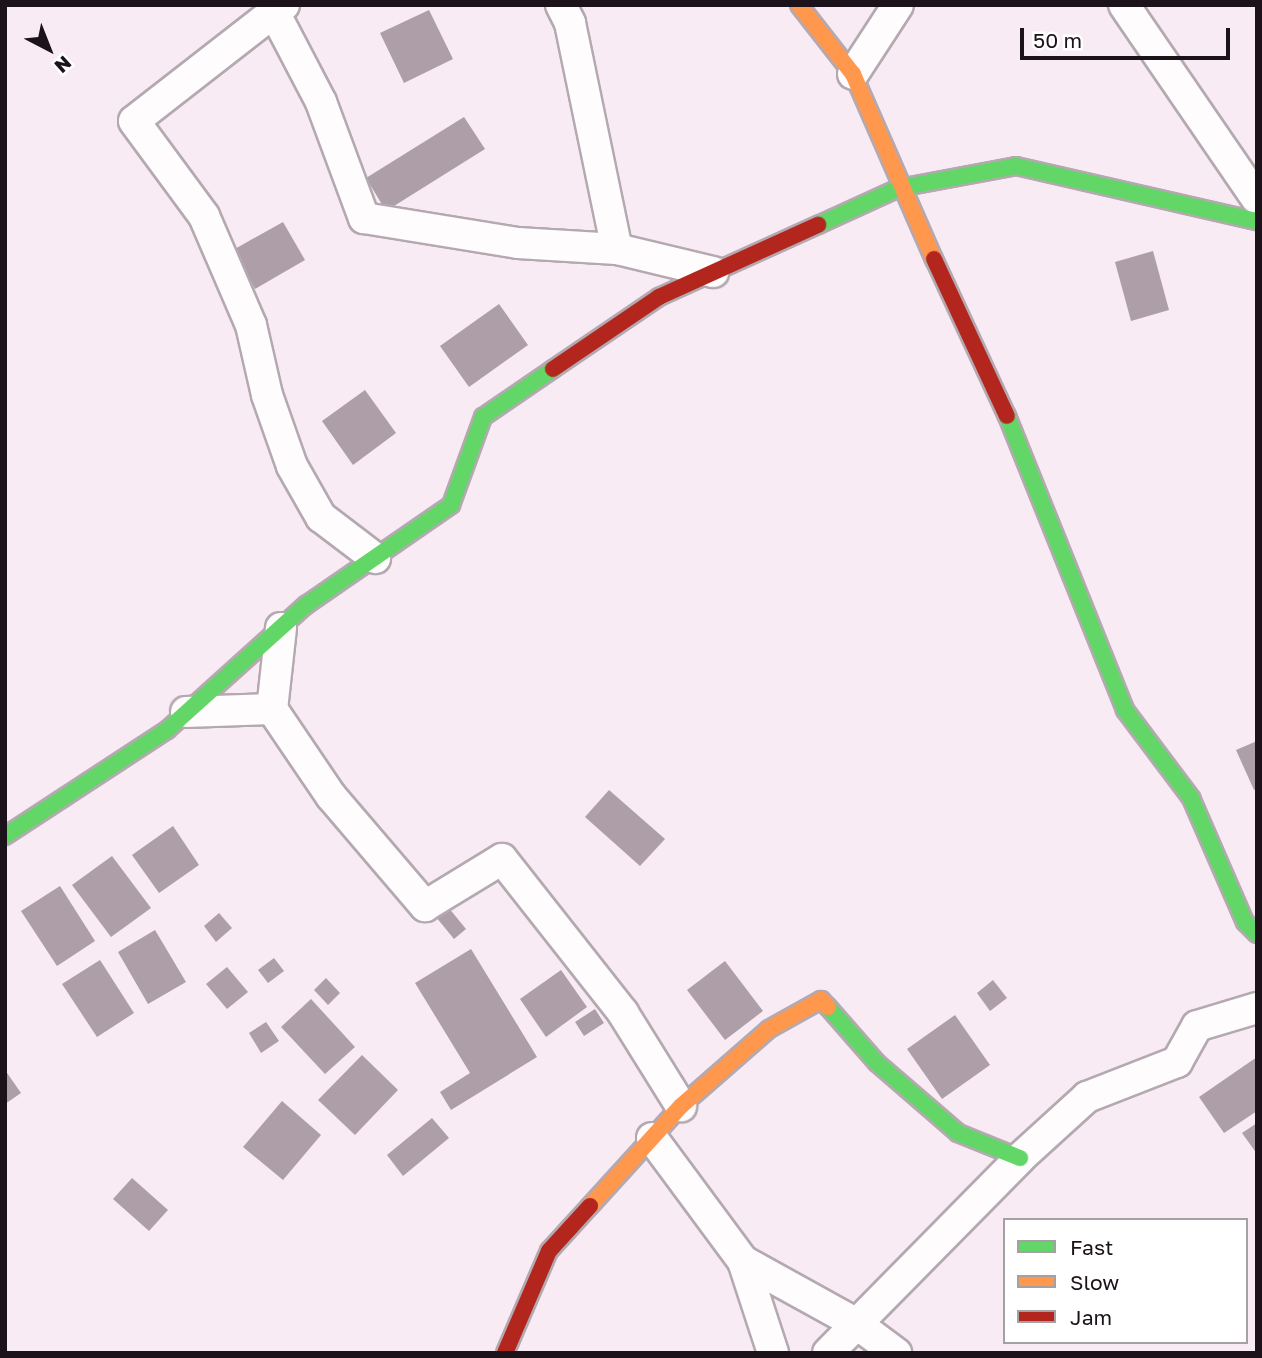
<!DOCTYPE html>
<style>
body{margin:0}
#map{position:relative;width:1262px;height:1358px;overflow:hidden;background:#f8ebf4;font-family:"Golos Text",sans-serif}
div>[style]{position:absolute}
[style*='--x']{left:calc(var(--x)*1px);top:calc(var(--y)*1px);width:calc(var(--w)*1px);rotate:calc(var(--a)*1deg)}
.building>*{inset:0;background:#ad9ea8}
.roads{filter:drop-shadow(2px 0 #b4a9b0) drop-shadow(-2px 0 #b4a9b0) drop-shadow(0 2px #b4a9b0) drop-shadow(0 -2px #b4a9b0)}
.street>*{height:30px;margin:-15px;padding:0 15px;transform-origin:15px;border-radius:15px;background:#fefcfd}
.fast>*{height:16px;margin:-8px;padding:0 8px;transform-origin:8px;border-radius:8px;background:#63d668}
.slow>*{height:16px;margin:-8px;padding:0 8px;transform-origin:8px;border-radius:8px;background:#ff974d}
.jam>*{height:16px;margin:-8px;padding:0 8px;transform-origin:8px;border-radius:8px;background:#b3261e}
span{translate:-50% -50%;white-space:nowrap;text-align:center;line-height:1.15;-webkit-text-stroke:7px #fff;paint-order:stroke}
.frame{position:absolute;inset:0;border:7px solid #1c1219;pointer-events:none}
.legend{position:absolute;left:1003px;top:1218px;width:245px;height:126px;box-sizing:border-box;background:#fff;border:2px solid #a4a0a3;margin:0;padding:9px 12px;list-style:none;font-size:21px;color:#1c1219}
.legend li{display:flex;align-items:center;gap:14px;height:35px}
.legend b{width:35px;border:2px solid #a4a0a3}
.north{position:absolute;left:14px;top:14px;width:70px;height:70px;-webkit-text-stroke:5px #fff;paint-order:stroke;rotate:138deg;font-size:19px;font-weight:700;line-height:28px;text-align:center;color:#1c1219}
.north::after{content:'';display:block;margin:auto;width:24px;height:32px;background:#1c1219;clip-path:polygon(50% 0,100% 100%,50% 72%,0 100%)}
.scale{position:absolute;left:1020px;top:28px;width:210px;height:32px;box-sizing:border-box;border:4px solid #1c1219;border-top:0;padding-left:9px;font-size:21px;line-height:24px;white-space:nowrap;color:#1c1219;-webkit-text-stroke:5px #fff;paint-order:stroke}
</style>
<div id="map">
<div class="building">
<div style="clip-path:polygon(429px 10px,453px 59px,404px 83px,380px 33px)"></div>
<div style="clip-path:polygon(464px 117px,485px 149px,386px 211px,366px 178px)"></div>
<div style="clip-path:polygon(283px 222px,305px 260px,255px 289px,233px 250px)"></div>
<div style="clip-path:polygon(1153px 251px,1169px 310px,1131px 321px,1115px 262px)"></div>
<div style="clip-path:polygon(499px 304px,528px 345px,469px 387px,440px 346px)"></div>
<div style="clip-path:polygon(365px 390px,396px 433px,353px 465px,322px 421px)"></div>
<div style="clip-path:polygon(1257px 741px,1257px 789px,1254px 790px,1236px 750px)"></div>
<div style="clip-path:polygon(609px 790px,665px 839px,640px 866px,585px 817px)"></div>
<div style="clip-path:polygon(173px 826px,199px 865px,159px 893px,132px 855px)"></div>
<div style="clip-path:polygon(112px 856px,151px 908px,111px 937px,72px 885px)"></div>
<div style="clip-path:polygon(60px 886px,95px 941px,57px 966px,21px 911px)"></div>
<div style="clip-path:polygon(448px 907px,466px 929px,454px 939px,436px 917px)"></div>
<div style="clip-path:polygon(219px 913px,232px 928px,216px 942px,204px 926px)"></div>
<div style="clip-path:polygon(155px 930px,186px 982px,148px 1004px,118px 952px)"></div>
<div style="clip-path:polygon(471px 949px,537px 1057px,451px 1110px,440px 1092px,470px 1073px,415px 983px)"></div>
<div style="clip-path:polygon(274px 958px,284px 971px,268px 983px,258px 970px)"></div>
<div style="clip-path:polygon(100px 960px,134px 1013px,97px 1037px,62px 984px)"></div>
<div style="clip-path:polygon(725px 961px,763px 1011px,725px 1040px,687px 990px)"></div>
<div style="clip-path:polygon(227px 967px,248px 992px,227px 1009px,206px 984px)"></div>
<div style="clip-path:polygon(561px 970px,587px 1007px,546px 1037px,520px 999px)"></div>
<div style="clip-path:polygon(326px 978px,340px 993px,328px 1005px,314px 990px)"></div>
<div style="clip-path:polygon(993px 980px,1007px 998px,990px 1011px,977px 993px)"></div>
<div style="clip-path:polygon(311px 999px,355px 1047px,325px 1074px,281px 1027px)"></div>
<div style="clip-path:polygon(595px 1009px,604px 1023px,584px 1036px,575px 1022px)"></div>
<div style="clip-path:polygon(955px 1015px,990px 1065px,942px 1099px,907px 1049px)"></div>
<div style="clip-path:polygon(266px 1022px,279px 1041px,261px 1053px,249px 1033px)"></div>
<div style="clip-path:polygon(362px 1055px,398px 1090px,355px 1135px,318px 1100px)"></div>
<div style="clip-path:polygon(1257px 1057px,1257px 1111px,1224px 1133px,1199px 1097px)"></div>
<div style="clip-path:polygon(5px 1070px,21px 1093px,5px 1104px)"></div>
<div style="clip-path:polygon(282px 1101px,321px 1135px,283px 1180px,243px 1147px)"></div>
<div style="clip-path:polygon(432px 1118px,449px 1138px,403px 1176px,387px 1155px)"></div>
<div style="clip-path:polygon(1257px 1123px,1257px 1154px,1242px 1133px)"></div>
<div style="clip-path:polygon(132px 1178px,168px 1210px,149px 1231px,113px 1199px)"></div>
</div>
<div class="roads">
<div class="street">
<div style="--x:284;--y:5;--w:12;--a:145"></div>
<div style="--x:274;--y:12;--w:102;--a:62.4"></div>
<div style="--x:321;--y:102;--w:124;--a:69.7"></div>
<div style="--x:364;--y:218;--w:156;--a:9.2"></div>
<div style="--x:518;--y:243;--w:99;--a:3.5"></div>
<div style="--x:561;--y:5;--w:20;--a:63"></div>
<div style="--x:570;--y:23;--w:231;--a:78.3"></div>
<div style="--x:617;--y:249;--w:99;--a:13.5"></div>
<div style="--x:1124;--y:5;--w:235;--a:55.6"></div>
<div style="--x:274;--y:12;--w:177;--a:142.1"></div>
<div style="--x:134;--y:121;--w:118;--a:53.6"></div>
<div style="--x:204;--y:216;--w:119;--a:66.7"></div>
<div style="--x:251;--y:325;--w:72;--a:77.1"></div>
<div style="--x:267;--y:395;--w:75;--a:70.6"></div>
<div style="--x:292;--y:466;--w:59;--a:60.4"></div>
<div style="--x:321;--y:517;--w:68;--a:37.2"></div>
<div style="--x:853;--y:74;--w:82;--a:-56.9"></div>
<div style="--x:281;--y:628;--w:81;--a:96.3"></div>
<div style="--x:272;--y:709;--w:105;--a:55.9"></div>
<div style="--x:331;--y:796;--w:145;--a:49.5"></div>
<div style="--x:425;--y:906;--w:90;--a:-31.4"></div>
<div style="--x:502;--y:859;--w:196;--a:51.8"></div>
<div style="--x:623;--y:1013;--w:110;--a:58.1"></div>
<div style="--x:186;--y:712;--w:86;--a:-2"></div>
<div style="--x:652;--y:1138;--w:153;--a:53.5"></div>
<div style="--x:743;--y:1261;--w:130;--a:28.9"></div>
<div style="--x:857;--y:1324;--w:49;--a:36.6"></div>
<div style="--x:743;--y:1261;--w:97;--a:71.9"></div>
<div style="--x:828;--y:1353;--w:274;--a:-45.4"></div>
<div style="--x:1020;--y:1158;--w:91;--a:-42.3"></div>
<div style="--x:1087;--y:1097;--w:97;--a:-21.3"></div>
<div style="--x:1177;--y:1062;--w:41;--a:-60.9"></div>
<div style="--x:1197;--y:1026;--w:63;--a:-16.7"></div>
</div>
<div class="fast">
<div style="--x:818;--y:225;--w:89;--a:-24.6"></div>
<div style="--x:899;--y:188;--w:119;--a:-10.6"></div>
<div style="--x:1016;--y:166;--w:247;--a:12.9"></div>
<div style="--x:1007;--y:416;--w:317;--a:68.1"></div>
<div style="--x:1125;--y:710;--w:110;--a:53.1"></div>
<div style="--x:1191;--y:798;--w:135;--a:66.5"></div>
<div style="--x:1245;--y:922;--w:17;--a:45"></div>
<div style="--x:5;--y:836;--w:194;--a:-33.2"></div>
<div style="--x:167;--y:730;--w:187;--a:-42"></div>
<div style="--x:306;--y:605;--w:176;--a:-34.6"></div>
<div style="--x:451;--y:505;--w:94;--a:-70"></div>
<div style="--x:483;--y:417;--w:85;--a:-34.4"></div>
<div style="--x:828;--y:1007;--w:74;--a:48.8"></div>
<div style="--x:877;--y:1063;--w:107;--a:40.8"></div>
<div style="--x:958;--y:1133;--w:67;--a:22"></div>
</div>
<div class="slow">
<div style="--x:799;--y:5;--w:88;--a:52"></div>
<div style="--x:853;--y:74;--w:202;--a:66.4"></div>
<div style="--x:590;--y:1206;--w:135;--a:-47.7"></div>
<div style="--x:681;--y:1106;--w:117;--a:-41.2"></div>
<div style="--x:769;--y:1029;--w:60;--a:-29.1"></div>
<div style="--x:821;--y:1000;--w:10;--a:45"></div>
</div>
<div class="jam">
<div style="--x:934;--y:259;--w:173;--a:65.1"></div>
<div style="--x:553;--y:369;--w:128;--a:-34.2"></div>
<div style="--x:659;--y:297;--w:175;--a:-24.4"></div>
<div style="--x:505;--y:1353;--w:111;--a:-66.7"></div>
<div style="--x:549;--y:1251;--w:61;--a:-47.7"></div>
</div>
</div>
<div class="frame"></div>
<ul class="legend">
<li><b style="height:9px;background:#63d668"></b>Fast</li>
<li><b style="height:9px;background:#ff974d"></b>Slow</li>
<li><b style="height:9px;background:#b3261e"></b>Jam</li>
</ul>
<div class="north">N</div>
<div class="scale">50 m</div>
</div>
